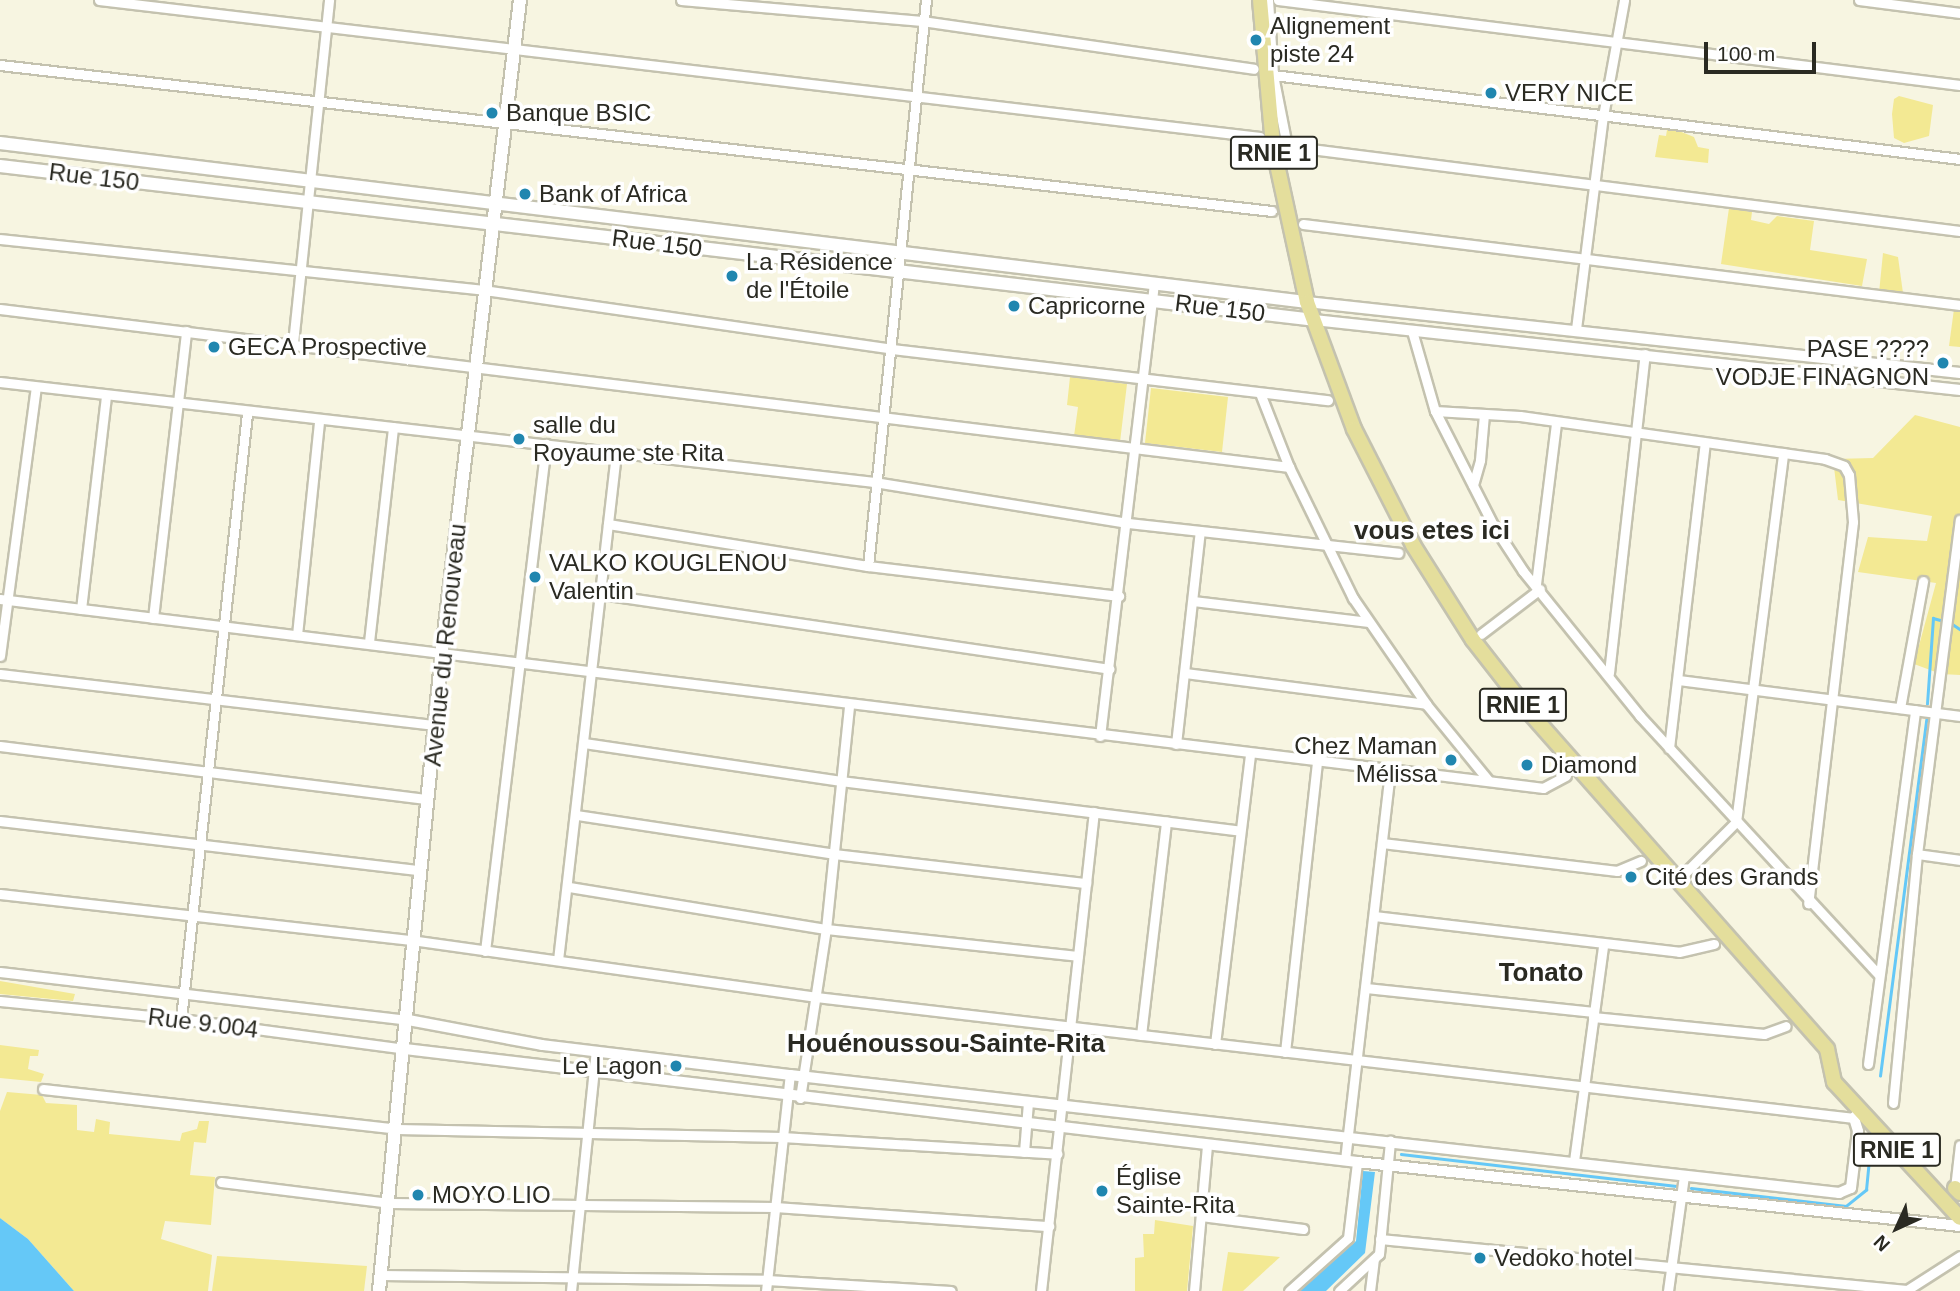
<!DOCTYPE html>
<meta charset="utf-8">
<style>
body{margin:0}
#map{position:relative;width:1960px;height:1291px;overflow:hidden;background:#f7f5e1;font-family:Arial,sans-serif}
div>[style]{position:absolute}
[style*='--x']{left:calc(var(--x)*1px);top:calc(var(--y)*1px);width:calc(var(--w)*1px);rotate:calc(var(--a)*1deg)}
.green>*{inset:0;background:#f3e993}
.water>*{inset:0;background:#65c8f7}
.stream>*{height:2.5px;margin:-1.25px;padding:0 1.25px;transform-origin:1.25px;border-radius:1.25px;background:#65c8f7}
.roads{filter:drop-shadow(2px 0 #c4c2af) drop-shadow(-2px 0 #c4c2af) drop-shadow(0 2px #c4c2af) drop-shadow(0 -2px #c4c2af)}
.minor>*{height:9px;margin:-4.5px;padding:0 4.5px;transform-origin:4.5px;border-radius:4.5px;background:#fff}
.tertiary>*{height:10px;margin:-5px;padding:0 5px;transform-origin:5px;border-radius:5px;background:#fff}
.secondary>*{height:12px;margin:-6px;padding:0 6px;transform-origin:6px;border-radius:6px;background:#fff}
.trunk>*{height:14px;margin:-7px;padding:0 7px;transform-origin:7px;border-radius:7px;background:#e4de9c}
.dots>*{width:19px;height:19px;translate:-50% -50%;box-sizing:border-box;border:4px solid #fff;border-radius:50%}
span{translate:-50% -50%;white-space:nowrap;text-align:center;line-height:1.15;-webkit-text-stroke:7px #fff;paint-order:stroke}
.shield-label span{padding:2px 5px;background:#fff;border:2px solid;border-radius:5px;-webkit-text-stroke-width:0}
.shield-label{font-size:23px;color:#2a2a22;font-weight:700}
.poi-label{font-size:24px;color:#2a2a22}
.left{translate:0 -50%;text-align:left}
.right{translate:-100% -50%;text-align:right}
.street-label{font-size:24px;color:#2a2a22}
.neighbourhood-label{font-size:26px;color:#2a2a22;font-weight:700}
.north{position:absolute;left:1862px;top:1193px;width:70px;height:70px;-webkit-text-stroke:5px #fff;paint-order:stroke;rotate:225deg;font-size:19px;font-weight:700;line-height:28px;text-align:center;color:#2a2a22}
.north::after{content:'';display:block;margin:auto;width:24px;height:32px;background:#2a2a22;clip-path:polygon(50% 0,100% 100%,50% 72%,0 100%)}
.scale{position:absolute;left:1704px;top:42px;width:112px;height:32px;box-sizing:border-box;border:4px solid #2a2a22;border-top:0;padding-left:9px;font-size:21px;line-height:24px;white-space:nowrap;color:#2a2a22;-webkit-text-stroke:5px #fff;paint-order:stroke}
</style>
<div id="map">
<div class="green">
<div style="clip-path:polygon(1899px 96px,1933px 105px,1929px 136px,1904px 143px,1894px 138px,1892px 114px,1894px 99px)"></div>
<div style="clip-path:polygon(1674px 129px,1694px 137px,1698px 147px,1709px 149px,1708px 163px,1655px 157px,1659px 135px,1666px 136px,1667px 130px)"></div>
<div style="clip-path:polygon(1729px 208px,1752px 212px,1751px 220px,1769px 224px,1777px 216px,1814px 221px,1810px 250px,1867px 259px,1862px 286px,1721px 264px)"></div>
<div style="clip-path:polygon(1883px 253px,1898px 257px,1903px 293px,1884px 297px,1879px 293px)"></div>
<div style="clip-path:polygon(1960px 306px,1960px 347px,1949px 346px,1954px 309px)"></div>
<div style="clip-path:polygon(1070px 377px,1127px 384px,1120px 442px,1074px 436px,1078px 407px,1067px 405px)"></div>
<div style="clip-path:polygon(1151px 388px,1228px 397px,1222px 452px,1145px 443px)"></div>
<div style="clip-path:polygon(1915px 415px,1960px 427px,1960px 675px,1941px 674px,1914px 664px,1936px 583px,1858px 572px,1868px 537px,1927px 541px,1932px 516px,1838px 500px,1833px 459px,1873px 458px)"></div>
<div style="clip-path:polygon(0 981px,75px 994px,73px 1001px,0 994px)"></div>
<div style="clip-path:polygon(0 1045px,39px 1050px,38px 1056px,30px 1056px,28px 1069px,44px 1074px,41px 1082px,0 1078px)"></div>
<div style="clip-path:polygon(7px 1092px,42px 1095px,46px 1103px,77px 1105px,77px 1130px,94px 1132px,96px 1119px,110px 1122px,109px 1134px,180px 1141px,182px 1133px,197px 1129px,199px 1121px,209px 1121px,206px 1143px,194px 1142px,190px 1175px,215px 1177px,211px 1225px,165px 1221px,161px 1239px,212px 1255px,208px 1291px,74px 1291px,28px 1239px,0 1218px,0 1111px)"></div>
<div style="clip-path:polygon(1155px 1220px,1193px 1226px,1187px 1291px,1135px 1291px,1135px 1258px,1144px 1257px,1143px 1234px,1154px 1234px)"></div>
<div style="clip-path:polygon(1228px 1252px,1280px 1257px,1243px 1291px,1222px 1291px)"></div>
<div style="clip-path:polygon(217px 1256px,367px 1266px,364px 1291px,212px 1291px)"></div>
</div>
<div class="water">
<div style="clip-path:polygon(1363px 1171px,1375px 1172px,1365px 1253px,1326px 1291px,1299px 1291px,1356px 1241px)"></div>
<div style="clip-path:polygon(0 1218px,28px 1239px,74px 1291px,0 1291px)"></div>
</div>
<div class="stream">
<div style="--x:1951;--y:623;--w:11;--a:34"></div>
<div style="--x:1927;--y:704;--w:86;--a:-86"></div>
<div style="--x:1933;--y:618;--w:11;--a:15"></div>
<div style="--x:1880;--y:1076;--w:359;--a:-82.6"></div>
<div style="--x:1401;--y:1154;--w:277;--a:6.6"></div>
<div style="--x:1691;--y:1188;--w:156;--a:6.6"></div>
<div style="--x:1846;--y:1206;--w:26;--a:-39"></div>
<div style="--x:1866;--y:1190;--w:41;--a:-84.4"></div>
</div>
<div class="roads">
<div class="minor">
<div style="--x:99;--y:0;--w:1169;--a:6.73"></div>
<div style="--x:681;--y:0;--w:242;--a:5"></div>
<div style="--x:922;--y:21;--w:335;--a:8.2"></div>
<div style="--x:1268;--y:0;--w:75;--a:86.2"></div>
<div style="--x:1273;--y:75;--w:72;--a:78.8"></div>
<div style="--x:1287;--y:146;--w:678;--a:7.2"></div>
<div style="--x:1278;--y:0;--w:687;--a:7.1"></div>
<div style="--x:1859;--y:0;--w:102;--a:7.3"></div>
<div style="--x:0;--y:65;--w:1280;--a:6.55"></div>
<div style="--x:1273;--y:75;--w:692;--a:6.97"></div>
<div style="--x:1303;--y:224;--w:662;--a:7.03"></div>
<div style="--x:0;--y:239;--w:487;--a:6"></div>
<div style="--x:484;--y:290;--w:412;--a:8.2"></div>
<div style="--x:892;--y:349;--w:439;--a:6.7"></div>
<div style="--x:0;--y:309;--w:1299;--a:6.99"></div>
<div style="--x:1576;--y:329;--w:215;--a:-82.8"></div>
<div style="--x:1603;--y:116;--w:118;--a:-79.7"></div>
<div style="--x:1412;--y:331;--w:83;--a:74"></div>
<div style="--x:1435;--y:411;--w:128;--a:63"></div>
<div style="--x:1493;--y:525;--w:55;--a:56.9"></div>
<div style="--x:1523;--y:571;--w:186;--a:51.1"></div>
<div style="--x:1640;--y:716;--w:352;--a:47.3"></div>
<div style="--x:293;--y:343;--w:345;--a:-84"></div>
<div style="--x:0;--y:382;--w:880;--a:6.53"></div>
<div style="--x:874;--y:482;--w:257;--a:9.2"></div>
<div style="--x:1128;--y:523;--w:272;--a:6.3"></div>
<div style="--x:1260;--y:393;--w:79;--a:68.6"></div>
<div style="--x:1289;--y:467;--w:146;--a:64"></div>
<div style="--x:1353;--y:598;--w:129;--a:55.4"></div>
<div style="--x:1426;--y:704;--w:98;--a:50.8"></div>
<div style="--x:1435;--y:411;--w:85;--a:3.4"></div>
<div style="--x:1520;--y:416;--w:308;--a:8"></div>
<div style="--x:1825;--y:459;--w:20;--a:20"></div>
<div style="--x:1844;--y:466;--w:10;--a:61"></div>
<div style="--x:1849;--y:475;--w:47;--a:85.1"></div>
<div style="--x:1853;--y:522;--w:384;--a:96.7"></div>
<div style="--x:1473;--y:485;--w:26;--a:-74"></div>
<div style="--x:1480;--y:460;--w:46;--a:-85"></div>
<div style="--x:608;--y:524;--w:263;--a:9.2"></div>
<div style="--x:868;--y:566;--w:253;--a:6.8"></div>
<div style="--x:868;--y:566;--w:569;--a:-84.15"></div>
<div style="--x:1536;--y:584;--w:162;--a:-82.9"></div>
<div style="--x:601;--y:594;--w:514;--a:8.38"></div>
<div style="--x:0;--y:599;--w:1555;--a:6.98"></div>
<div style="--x:1543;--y:788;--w:26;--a:-28"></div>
<div style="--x:1193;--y:601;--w:177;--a:6.8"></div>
<div style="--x:81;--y:609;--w:213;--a:-83.3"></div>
<div style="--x:153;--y:618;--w:289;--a:-83.4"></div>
<div style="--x:1481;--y:634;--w:74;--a:-37.3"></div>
<div style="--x:297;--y:635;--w:215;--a:-84.1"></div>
<div style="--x:369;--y:642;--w:216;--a:-83.6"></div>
<div style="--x:0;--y:656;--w:271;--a:-82.4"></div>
<div style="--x:1185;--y:673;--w:243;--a:7.3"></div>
<div style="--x:1609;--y:673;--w:321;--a:-83.6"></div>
<div style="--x:0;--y:674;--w:438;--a:6.7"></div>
<div style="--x:1679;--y:680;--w:283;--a:7.3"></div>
<div style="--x:1900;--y:708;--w:129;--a:-79.7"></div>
<div style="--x:1100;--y:736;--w:456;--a:-83.2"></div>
<div style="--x:584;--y:743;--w:260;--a:8.4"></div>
<div style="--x:841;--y:781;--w:402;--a:7.1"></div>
<div style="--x:1176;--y:744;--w:214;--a:-83.6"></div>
<div style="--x:0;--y:746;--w:431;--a:7.1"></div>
<div style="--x:1669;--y:748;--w:307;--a:-83.3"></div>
<div style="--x:577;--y:815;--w:260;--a:8.6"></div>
<div style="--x:834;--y:854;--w:254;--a:6.6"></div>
<div style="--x:0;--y:821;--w:422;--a:6.7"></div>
<div style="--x:1382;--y:843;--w:237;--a:6.8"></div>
<div style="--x:1617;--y:871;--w:26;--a:-23"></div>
<div style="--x:1917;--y:854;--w:43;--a:7.9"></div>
<div style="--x:1684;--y:874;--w:74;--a:-45"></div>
<div style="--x:1736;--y:822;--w:372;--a:-82.7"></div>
<div style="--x:569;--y:887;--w:260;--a:9.3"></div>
<div style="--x:826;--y:929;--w:253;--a:6.1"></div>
<div style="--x:0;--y:894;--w:414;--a:6.4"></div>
<div style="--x:411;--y:940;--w:409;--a:8"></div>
<div style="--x:816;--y:997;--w:1045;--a:6.65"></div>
<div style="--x:1374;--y:916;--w:307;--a:6.7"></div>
<div style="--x:1679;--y:952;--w:36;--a:-13"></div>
<div style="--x:485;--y:951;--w:511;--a:-83.14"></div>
<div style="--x:558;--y:960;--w:510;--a:-83.47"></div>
<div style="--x:0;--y:972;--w:406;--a:6.7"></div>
<div style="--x:1366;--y:988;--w:229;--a:6"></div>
<div style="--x:0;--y:1001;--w:182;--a:5.7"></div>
<div style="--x:181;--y:1019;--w:226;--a:7.6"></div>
<div style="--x:1593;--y:1017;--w:172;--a:5.7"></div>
<div style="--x:1764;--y:1034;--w:23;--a:-20"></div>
<div style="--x:181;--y:1019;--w:610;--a:-83.78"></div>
<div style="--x:1141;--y:1035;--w:215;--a:-83.3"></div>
<div style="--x:1215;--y:1044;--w:293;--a:-83.1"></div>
<div style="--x:1285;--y:1052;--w:293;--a:-83.7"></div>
<div style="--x:1868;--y:1064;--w:357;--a:-82.4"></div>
<div style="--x:43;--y:1089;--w:356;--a:6.4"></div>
<div style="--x:397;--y:1129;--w:385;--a:1.2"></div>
<div style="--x:782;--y:1137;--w:276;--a:3.5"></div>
<div style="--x:800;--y:1098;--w:171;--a:-81.3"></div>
<div style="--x:826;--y:929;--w:223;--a:-84.1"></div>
<div style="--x:1893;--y:1103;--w:250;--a:-84.5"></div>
<div style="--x:1917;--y:854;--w:337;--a:-82.7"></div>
<div style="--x:1024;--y:1152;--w:50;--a:-85.4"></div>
<div style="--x:1345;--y:1160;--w:394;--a:-83.4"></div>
<div style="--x:1574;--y:1161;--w:217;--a:-82.3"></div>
<div style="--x:221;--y:1182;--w:169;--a:7.1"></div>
<div style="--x:389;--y:1203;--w:386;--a:0.6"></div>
<div style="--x:775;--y:1207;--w:275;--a:4"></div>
<div style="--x:1955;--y:1188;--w:43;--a:-83.4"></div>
<div style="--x:1201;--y:1216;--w:103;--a:7.3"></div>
<div style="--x:1380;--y:1239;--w:529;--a:5.53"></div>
<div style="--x:1907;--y:1290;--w:63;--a:-32.7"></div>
<div style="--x:381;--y:1275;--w:386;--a:0.7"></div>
<div style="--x:767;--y:1280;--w:184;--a:3.4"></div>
<div style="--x:571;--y:1291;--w:241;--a:-84.1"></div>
<div style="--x:766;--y:1291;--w:217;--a:-83.7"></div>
<div style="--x:1041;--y:1291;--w:482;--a:-83.7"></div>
<div style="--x:1194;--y:1291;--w:147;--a:-84.9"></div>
<div style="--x:1289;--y:1291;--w:79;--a:-41.9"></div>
<div style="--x:1348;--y:1238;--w:77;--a:-83.2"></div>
<div style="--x:1339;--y:1291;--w:54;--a:-42.8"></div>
<div style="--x:1379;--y:1254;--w:114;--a:-84.4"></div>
<div style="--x:1370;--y:1291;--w:31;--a:-83"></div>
<div style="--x:1668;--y:1291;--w:116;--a:-82.1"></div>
</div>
<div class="tertiary">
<div style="--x:1307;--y:302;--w:657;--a:6.21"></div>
<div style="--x:1314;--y:320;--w:650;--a:6.18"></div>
<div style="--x:403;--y:1019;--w:141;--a:10.6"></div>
<div style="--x:542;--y:1045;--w:250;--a:6.9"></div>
<div style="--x:790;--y:1075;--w:1056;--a:6.42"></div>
<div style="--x:1839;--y:1193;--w:13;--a:-23"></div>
<div style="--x:1851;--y:1188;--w:57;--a:-83"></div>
<div style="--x:1858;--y:1131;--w:14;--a:-107"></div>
<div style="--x:1854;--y:1118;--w:11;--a:-49"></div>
<div style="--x:405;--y:1049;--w:959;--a:6.77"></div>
<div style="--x:1357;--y:1162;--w:606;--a:6.06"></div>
</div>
<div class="secondary">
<div style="--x:0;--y:143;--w:1317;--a:6.94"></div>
<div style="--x:0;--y:166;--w:1323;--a:6.68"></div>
<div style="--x:379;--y:1291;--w:643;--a:-84.38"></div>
<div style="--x:442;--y:651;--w:656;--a:-83.17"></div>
</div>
<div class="trunk">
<div style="--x:1260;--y:0;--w:147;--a:84.9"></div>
<div style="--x:1273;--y:146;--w:160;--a:77.7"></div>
<div style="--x:1307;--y:302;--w:135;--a:69.7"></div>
<div style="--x:1354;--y:429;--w:130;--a:63"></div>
<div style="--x:1413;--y:545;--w:112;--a:57.7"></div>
<div style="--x:1473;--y:640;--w:93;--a:52"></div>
<div style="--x:1530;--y:713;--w:448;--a:48.5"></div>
<div style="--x:1827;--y:1049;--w:34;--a:78"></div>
<div style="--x:1834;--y:1082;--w:185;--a:47.2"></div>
<div style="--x:1955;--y:1188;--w:7;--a:45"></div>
</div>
</div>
<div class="dots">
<div style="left:1256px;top:40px;background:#2086af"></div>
<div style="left:1491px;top:93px;background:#2086af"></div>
<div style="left:492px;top:113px;background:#2086af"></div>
<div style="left:525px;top:194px;background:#2086af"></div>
<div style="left:732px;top:276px;background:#2086af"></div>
<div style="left:1014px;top:306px;background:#2086af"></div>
<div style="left:214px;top:347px;background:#2086af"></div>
<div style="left:1943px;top:363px;background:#2086af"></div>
<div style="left:519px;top:439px;background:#2086af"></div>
<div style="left:535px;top:577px;background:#2086af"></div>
<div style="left:1451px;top:760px;background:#2086af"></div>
<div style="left:1527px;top:765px;background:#2086af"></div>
<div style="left:1631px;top:877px;background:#2086af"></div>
<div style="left:676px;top:1066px;background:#2086af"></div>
<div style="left:1102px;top:1191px;background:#2086af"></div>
<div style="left:418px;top:1195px;background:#2086af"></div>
<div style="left:1480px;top:1258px;background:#2086af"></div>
</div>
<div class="shield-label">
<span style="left:1274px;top:153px">RNIE 1</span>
<span style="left:1523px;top:705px">RNIE 1</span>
<span style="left:1897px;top:1150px">RNIE 1</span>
</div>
<div class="poi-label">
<span class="left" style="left:1270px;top:40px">Alignement<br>piste 24</span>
<span class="left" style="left:1505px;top:93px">VERY NICE</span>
<span class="left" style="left:506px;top:113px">Banque BSIC</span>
<span class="left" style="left:539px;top:194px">Bank of Africa</span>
<span class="left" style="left:746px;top:276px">La Résidence<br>de l'Étoile</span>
<span class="left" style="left:1028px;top:306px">Capricorne</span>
<span class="left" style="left:228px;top:347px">GECA Prospective</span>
<span class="right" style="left:1929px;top:363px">PASE ????<br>VODJE FINAGNON</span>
<span class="left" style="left:533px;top:439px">salle du<br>Royaume ste Rita</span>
<span class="left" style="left:549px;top:577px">VALKO KOUGLENOU<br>Valentin</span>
<span class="right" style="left:1437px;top:760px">Chez Maman<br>Mélissa</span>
<span class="left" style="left:1541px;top:765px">Diamond</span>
<span class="left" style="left:1645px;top:877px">Cité des Grands</span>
<span class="right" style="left:662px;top:1066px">Le Lagon</span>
<span class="left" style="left:1116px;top:1191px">Église<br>Sainte-Rita</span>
<span class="left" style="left:432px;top:1195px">MOYO LIO</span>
<span class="left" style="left:1494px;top:1258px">Vedoko hotel</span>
</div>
<div class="street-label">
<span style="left:94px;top:177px;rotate:7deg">Rue 150</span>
<span style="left:657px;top:243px;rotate:7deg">Rue 150</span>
<span style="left:1220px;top:308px;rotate:7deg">Rue 150</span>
<span style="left:445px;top:645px;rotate:-84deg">Avenue du Renouveau</span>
<span style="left:203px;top:1023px;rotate:7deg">Rue 9.004</span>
</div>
<div class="neighbourhood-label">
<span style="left:1432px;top:531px">vous etes ici</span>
<span style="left:1541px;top:973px">Tonato</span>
<span style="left:946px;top:1044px">Houénoussou-Sainte-Rita</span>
</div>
<div class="north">N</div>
<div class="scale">100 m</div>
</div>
